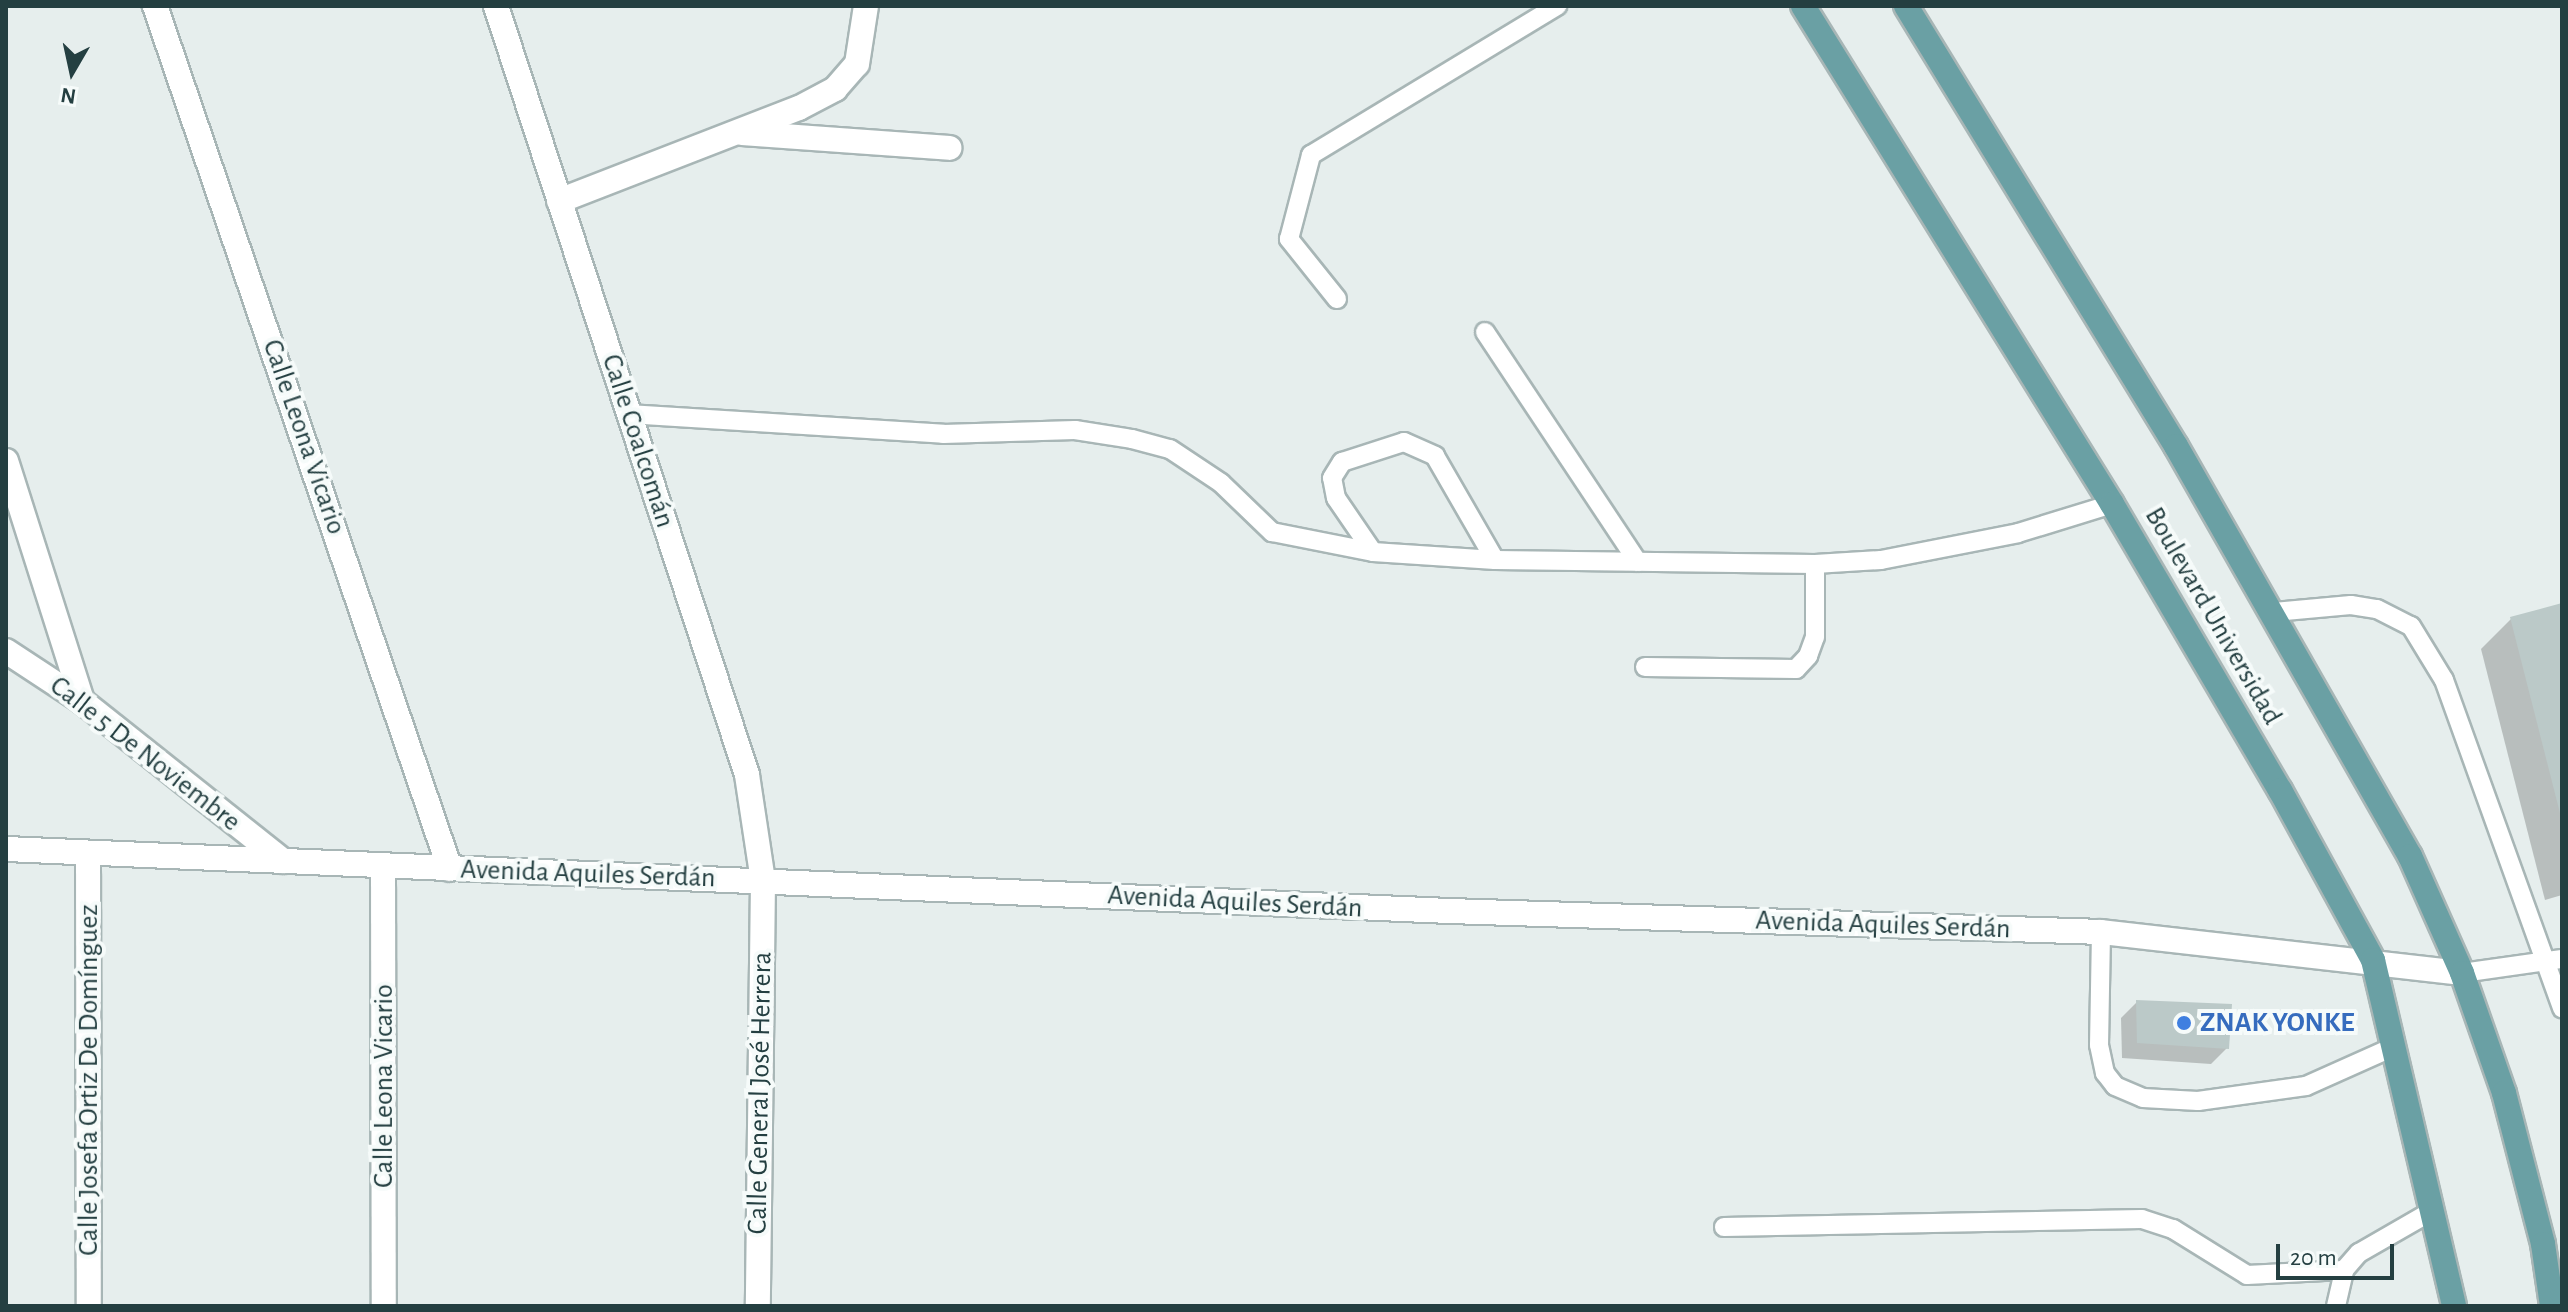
<!DOCTYPE html>
<meta charset="utf-8">
<style>
body{margin:0}
#map{position:relative;width:2568px;height:1312px;overflow:hidden;background:#e6eeed;font-family:"Alegreya Sans",sans-serif}
div>[style]{position:absolute}
[style*='--x']{left:calc(var(--x)*1px);top:calc(var(--y)*1px);width:calc(var(--w)*1px);rotate:calc(var(--a)*1deg)}
.shadow>*{inset:0;background:#0003}
.building>*{inset:0;background:#bbc9c8}
.roads{filter:drop-shadow(2px 0 #a8b6b6) drop-shadow(-2px 0 #a8b6b6) drop-shadow(0 2px #a8b6b6) drop-shadow(0 -2px #a8b6b6)}
.service>*{height:18px;margin:-9px;padding:0 9px;transform-origin:9px;border-radius:9px;background:#fff}
.minor>*{height:24px;margin:-12px;padding:0 12px;transform-origin:12px;border-radius:12px;background:#fff}
.primary>*{height:24px;margin:-12px;padding:0 12px;transform-origin:12px;border-radius:12px;background:#6aa0a4}
.dots>*{width:22px;height:22px;translate:-50% -50%;box-sizing:border-box;border:4px solid #f6fbfa;border-radius:50%}
span{translate:-50% -50%;white-space:nowrap;text-align:center;line-height:1.15;-webkit-text-stroke:8px #f6fbfa;paint-order:stroke}
.street-label{font-size:28px;color:#243f41}
.shop-label{font-size:28px;color:#366cbe;font-weight:700}
.left{translate:0 -50%;text-align:left}
.frame{position:absolute;inset:0;border:8px solid #243f41;pointer-events:none}
.north{position:absolute;left:32px;top:32px;width:80px;height:80px;-webkit-text-stroke:6px #f6fbfa;paint-order:stroke;rotate:189deg;font-size:22px;font-weight:700;line-height:32px;text-align:center;color:#243f41}
.north::after{content:'';display:block;margin:auto;width:28px;height:36px;background:#243f41;clip-path:polygon(50% 0,100% 100%,50% 72%,0 100%)}
.scale{position:absolute;left:2276px;top:1244px;width:118px;height:36px;box-sizing:border-box;border:4px solid #243f41;border-top:0;padding-left:10px;font-size:24px;line-height:28px;white-space:nowrap;color:#243f41;-webkit-text-stroke:6px #f6fbfa;paint-order:stroke}
</style>
<div id="map">
<div class="shadow">
<div style="clip-path:polygon(2562px 605px,2562px 895px,2545px 900px,2481px 649px,2511px 619px)"></div>
<div style="clip-path:polygon(2137px 1002px,2227px 1048px,2211px 1064px,2122px 1058px,2121px 1018px)"></div>
</div>
<div class="building">
<div style="clip-path:polygon(2562px 603px,2562px 817px,2561px 817px,2510px 617px)"></div>
<div style="clip-path:polygon(2136px 1000px,2232px 1004px,2229px 1049px,2137px 1043px)"></div>
</div>
<div class="roads">
<div class="service">
<div style="--x:1337;--y:299;--w:77;--a:-128.7"></div>
<div style="--x:1289;--y:239;--w:87;--a:-75.3"></div>
<div style="--x:1311;--y:155;--w:288;--a:-31.2"></div>
<div style="--x:1485;--y:332;--w:276;--a:56.4"></div>
<div style="--x:628;--y:414;--w:316;--a:3.6"></div>
<div style="--x:943;--y:434;--w:132;--a:-1.7"></div>
<div style="--x:1075;--y:430;--w:58;--a:9"></div>
<div style="--x:1132;--y:439;--w:39;--a:15"></div>
<div style="--x:1170;--y:449;--w:61;--a:33.7"></div>
<div style="--x:1221;--y:483;--w:71;--a:43.9"></div>
<div style="--x:1272;--y:532;--w:103;--a:11.2"></div>
<div style="--x:1373;--y:552;--w:122;--a:3.8"></div>
<div style="--x:1495;--y:560;--w:320;--a:0.7"></div>
<div style="--x:1815;--y:564;--w:66;--a:-3.5"></div>
<div style="--x:1881;--y:560;--w:140;--a:-11.1"></div>
<div style="--x:2018;--y:533;--w:98;--a:-17.1"></div>
<div style="--x:1373;--y:552;--w:65;--a:-124.4"></div>
<div style="--x:1336;--y:498;--w:20;--a:-101"></div>
<div style="--x:1332;--y:478;--w:19;--a:-58"></div>
<div style="--x:1342;--y:462;--w:65;--a:-17.9"></div>
<div style="--x:1404;--y:442;--w:34;--a:24"></div>
<div style="--x:1435;--y:456;--w:120;--a:60"></div>
<div style="--x:2274;--y:612;--w:77;--a:-5.2"></div>
<div style="--x:2351;--y:605;--w:26;--a:9"></div>
<div style="--x:2377;--y:609;--w:38;--a:27"></div>
<div style="--x:2411;--y:626;--w:63;--a:58.6"></div>
<div style="--x:2444;--y:680;--w:349;--a:70.2"></div>
<div style="--x:1645;--y:667;--w:151;--a:0.8"></div>
<div style="--x:1796;--y:669;--w:18;--a:-47"></div>
<div style="--x:1808;--y:656;--w:20;--a:-70"></div>
<div style="--x:1815;--y:637;--w:73;--a:-90"></div>
<div style="--x:2101;--y:932;--w:113;--a:91"></div>
<div style="--x:2099;--y:1045;--w:29;--a:78"></div>
<div style="--x:2105;--y:1073;--w:16;--a:52"></div>
<div style="--x:2115;--y:1086;--w:30;--a:23"></div>
<div style="--x:2143;--y:1098;--w:55;--a:3.1"></div>
<div style="--x:2198;--y:1101;--w:109;--a:-7.9"></div>
<div style="--x:2306;--y:1086;--w:95;--a:-24.1"></div>
<div style="--x:2462;--y:973;--w:101;--a:-8"></div>
<div style="--x:1724;--y:1227;--w:418;--a:-1.1"></div>
<div style="--x:2142;--y:1219;--w:33;--a:18"></div>
<div style="--x:2173;--y:1229;--w:87;--a:31.9"></div>
<div style="--x:2247;--y:1275;--w:97;--a:-3"></div>
<div style="--x:2336;--y:1306;--w:37;--a:-77"></div>
<div style="--x:2344;--y:1270;--w:23;--a:-49"></div>
<div style="--x:2359;--y:1253;--w:84;--a:-29.9"></div>
</div>
<div class="minor">
<div style="--x:155;--y:6;--w:912;--a:71.13"></div>
<div style="--x:496;--y:6;--w:809;--a:71.92"></div>
<div style="--x:747;--y:775;--w:107;--a:81.4"></div>
<div style="--x:763;--y:881;--w:425;--a:90.7"></div>
<div style="--x:742;--y:133;--w:208;--a:4.1"></div>
<div style="--x:559;--y:201;--w:257;--a:-21.2"></div>
<div style="--x:799;--y:108;--w:41;--a:-27.8"></div>
<div style="--x:835;--y:89;--w:33;--a:-49"></div>
<div style="--x:857;--y:64;--w:59;--a:-81.2"></div>
<div style="--x:6;--y:461;--w:252;--a:72.4"></div>
<div style="--x:6;--y:651;--w:91;--a:33.3"></div>
<div style="--x:82;--y:701;--w:257;--a:38.5"></div>
<div style="--x:6;--y:849;--w:1444;--a:2.46"></div>
<div style="--x:1449;--y:911;--w:652;--a:1.84"></div>
<div style="--x:2101;--y:932;--w:363;--a:6.5"></div>
<div style="--x:88;--y:854;--w:452;--a:89.9"></div>
<div style="--x:383;--y:867;--w:439;--a:89.9"></div>
</div>
<div class="primary">
<div style="--x:1803;--y:6;--w:586;--a:58.18"></div>
<div style="--x:2112;--y:504;--w:332;--a:59.6"></div>
<div style="--x:2280;--y:790;--w:194;--a:61.3"></div>
<div style="--x:2373;--y:960;--w:355;--a:76.8"></div>
<div style="--x:1906;--y:6;--w:516;--a:58.47"></div>
<div style="--x:2176;--y:446;--w:472;--a:60.3"></div>
<div style="--x:2410;--y:856;--w:128;--a:66"></div>
<div style="--x:2462;--y:973;--w:127;--a:70.7"></div>
<div style="--x:2504;--y:1093;--w:156;--a:75.5"></div>
<div style="--x:2543;--y:1244;--w:63;--a:81.7"></div>
</div>
</div>
<div class="dots">
<div style="left:2184px;top:1023px;background:#3f7fe0"></div>
</div>
<div class="street-label">
<span style="left:304px;top:437px;rotate:71deg">Calle Leona Vicario</span>
<span style="left:638px;top:441px;rotate:72deg">Calle Coalcomán</span>
<span style="left:2213px;top:616px;rotate:60deg">Boulevard Universidad</span>
<span style="left:145px;top:754px;rotate:38deg">Calle 5 De Noviembre</span>
<span style="left:588px;top:874px;rotate:2deg">Avenida Aquiles Serdán</span>
<span style="left:1235px;top:902px;rotate:3deg">Avenida Aquiles Serdán</span>
<span style="left:1883px;top:925px;rotate:2deg">Avenida Aquiles Serdán</span>
<span style="left:89px;top:1080px;rotate:-90deg">Calle Josefa Ortiz De Domínguez</span>
<span style="left:384px;top:1086px;rotate:-90deg">Calle Leona Vicario</span>
<span style="left:760px;top:1093px;rotate:-89deg">Calle General José Herrera</span>
</div>
<div class="shop-label">
<span class="left" style="left:2200px;top:1023px">ZNAK YONKE</span>
</div>
<div class="frame"></div>
<div class="north">N</div>
<div class="scale">20 m</div>
</div>
